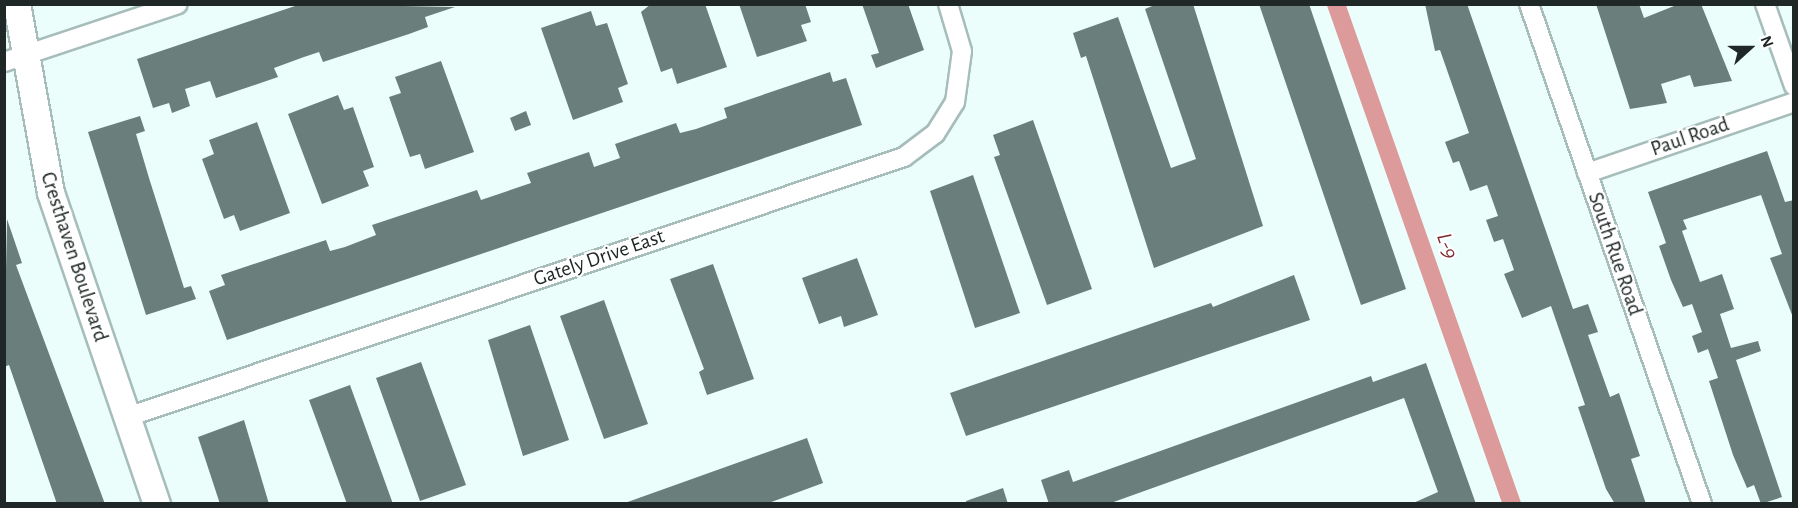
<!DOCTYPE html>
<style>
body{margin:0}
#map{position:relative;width:1798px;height:508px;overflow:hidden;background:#ebfefc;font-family:"Alegreya Sans",sans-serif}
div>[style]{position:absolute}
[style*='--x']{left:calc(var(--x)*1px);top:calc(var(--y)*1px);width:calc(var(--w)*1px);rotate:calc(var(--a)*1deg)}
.canal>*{height:18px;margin:-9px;padding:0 9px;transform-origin:9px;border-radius:9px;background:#dc9a9a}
.building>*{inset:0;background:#6a7f7c}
.roads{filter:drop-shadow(2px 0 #a6bdba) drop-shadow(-2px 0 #a6bdba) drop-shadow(0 2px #a6bdba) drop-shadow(0 -2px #a6bdba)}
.street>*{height:18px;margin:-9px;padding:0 9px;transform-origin:9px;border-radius:9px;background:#fff}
.secondary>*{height:26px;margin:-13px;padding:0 13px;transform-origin:13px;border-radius:13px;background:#fff}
span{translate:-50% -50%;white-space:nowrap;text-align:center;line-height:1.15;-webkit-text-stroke:4.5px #fff;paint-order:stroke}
.street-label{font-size:21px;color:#202827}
.water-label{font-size:22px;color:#7e2f34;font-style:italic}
.frame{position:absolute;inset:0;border:6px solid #202827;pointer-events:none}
.north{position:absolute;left:1720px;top:18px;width:60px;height:60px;-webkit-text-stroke:4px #fff;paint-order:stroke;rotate:69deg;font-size:16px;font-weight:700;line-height:24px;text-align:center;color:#202827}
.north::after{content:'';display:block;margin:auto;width:21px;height:27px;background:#202827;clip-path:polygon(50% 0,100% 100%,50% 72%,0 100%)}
</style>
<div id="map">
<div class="canal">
<div style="--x:1336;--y:4;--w:530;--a:70.61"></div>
</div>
<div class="building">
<div style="clip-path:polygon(301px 4px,455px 7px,425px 17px,428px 27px,409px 34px,323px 62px,319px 52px,304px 57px,274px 68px,278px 77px,216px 98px,210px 81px,185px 89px,190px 106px,172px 113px,169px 103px,153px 108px,137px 59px)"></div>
<div style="clip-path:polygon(651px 4px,705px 4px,727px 67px,677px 84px,672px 68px,661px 72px,641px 12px)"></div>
<div style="clip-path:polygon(739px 4px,805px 4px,811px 22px,801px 25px,807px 41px,757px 57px)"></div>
<div style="clip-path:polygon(862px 4px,908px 4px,924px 50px,876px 68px,871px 55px,879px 53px)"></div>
<div style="clip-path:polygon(1157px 4px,1193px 4px,1263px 226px,1154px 268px,1086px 56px,1081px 58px,1073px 33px,1118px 17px,1171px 168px,1196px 159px,1145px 9px)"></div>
<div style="clip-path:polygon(1259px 4px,1309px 4px,1406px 289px,1361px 305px)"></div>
<div style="clip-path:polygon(1425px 4px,1467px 4px,1573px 309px,1588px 304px,1598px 332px,1588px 335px,1610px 397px,1619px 393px,1640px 456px,1631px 459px,1646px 504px,1615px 504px,1606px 489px,1578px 407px,1585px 405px,1551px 306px,1522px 318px,1504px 274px,1514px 270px,1503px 239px,1494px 242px,1486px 220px,1498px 216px,1487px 185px,1470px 191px,1459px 161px,1453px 163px,1445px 142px,1469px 133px,1440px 50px,1435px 51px)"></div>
<div style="clip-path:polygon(1596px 4px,1639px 4px,1644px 18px,1679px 4px,1701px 4px,1732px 81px,1694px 87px,1690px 75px,1661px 84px,1667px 103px,1630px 109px)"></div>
<div style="clip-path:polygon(591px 11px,596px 26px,607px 23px,628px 84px,618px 88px,623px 102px,573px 120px,541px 28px)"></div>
<div style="clip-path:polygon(441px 61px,474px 152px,425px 169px,420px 154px,410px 157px,389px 97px,401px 93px,395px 77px)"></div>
<div style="clip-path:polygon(830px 72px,833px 82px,846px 78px,862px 125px,227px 340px,209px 291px,225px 285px,221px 275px,326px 240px,330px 251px,345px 247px,376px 235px,372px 225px,477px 190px,481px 200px,531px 183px,527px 173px,589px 152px,594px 167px,620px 158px,615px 144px,676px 123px,680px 133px,696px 129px,727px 118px,724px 108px)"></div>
<div style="clip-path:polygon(338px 95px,344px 110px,353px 107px,374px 167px,363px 171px,369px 186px,322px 204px,288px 114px)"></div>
<div style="clip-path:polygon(526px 111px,531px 125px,515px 131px,510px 118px)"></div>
<div style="clip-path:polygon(140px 116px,145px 131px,136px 134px,149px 178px,184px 288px,191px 286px,196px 299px,146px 315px,88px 132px)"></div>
<div style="clip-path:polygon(1033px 120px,1092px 289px,1047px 305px,994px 157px,1000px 155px,993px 135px)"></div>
<div style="clip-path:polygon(257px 122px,290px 213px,240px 231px,234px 215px,224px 219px,202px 159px,214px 154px,209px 140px)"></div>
<div style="clip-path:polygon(1767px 151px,1785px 202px,1794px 200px,1794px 320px,1770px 258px,1782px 254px,1761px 195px,1683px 220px,1687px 229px,1682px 231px,1700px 282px,1722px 274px,1734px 309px,1720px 314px,1731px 348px,1758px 341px,1761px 351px,1736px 360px,1782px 497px,1761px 504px,1754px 485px,1747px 488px,1733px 455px,1709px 381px,1718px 378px,1708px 349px,1698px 353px,1692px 336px,1702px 332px,1692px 304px,1683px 307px,1671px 280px,1659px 246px,1666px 243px,1648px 192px)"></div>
<div style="clip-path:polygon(973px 175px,1020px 313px,975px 328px,930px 191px)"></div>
<div style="clip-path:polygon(7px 219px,22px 263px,16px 265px,105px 504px,57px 504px,9px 365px,4px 367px)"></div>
<div style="clip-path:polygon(857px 258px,878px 315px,844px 327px,841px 316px,819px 324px,802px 278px)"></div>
<div style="clip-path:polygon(713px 264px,754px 379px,707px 395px,699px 372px,704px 369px,670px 279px)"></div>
<div style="clip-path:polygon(1294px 275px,1310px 320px,966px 436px,950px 393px,1211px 303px,1213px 307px)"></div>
<div style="clip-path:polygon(604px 300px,648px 424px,604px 439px,560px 316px)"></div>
<div style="clip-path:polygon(530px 325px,569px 440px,523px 456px,488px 340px)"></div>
<div style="clip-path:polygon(421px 362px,466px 485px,420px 501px,376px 378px)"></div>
<div style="clip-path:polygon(1426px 363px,1476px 504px,1411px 504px,1438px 492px,1404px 398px,1108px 504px,1049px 504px,1041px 480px,1069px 470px,1073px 482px,1371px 376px,1373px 382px)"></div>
<div style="clip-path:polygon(350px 385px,393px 504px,347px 504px,309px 400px)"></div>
<div style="clip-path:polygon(244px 420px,269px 504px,220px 504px,198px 437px)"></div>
<div style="clip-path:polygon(807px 438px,823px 483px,766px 504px,622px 504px)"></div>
<div style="clip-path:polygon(1003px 488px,1008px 504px,966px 504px,966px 501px)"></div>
</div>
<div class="roads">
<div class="street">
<div style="--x:1529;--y:4;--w:529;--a:70.91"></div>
<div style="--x:1765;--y:4;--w:87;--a:70.5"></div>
<div style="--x:4;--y:62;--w:183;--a:-18.4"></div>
<div style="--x:1587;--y:173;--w:219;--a:-18.9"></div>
<div style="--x:127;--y:417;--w:819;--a:-18.5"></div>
<div style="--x:904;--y:157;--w:39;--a:-37"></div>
<div style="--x:935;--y:134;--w:38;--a:-58"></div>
<div style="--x:955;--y:102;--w:51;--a:-82.2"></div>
<div style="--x:962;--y:51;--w:49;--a:-106.6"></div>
</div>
<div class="secondary">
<div style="--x:17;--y:4;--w:192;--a:79.8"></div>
<div style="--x:51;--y:193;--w:329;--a:71.2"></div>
</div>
</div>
<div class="street-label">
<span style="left:1690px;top:137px;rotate:-19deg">Paul Road</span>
<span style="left:1615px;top:254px;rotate:71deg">South Rue Road</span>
<span style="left:74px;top:257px;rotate:72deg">Cresthaven Boulevard</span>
<span style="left:599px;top:258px;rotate:-19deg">Gately Drive East</span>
</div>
<div class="water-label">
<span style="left:1447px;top:246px;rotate:71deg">L-9</span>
</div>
<div class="frame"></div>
<div class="north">N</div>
</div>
